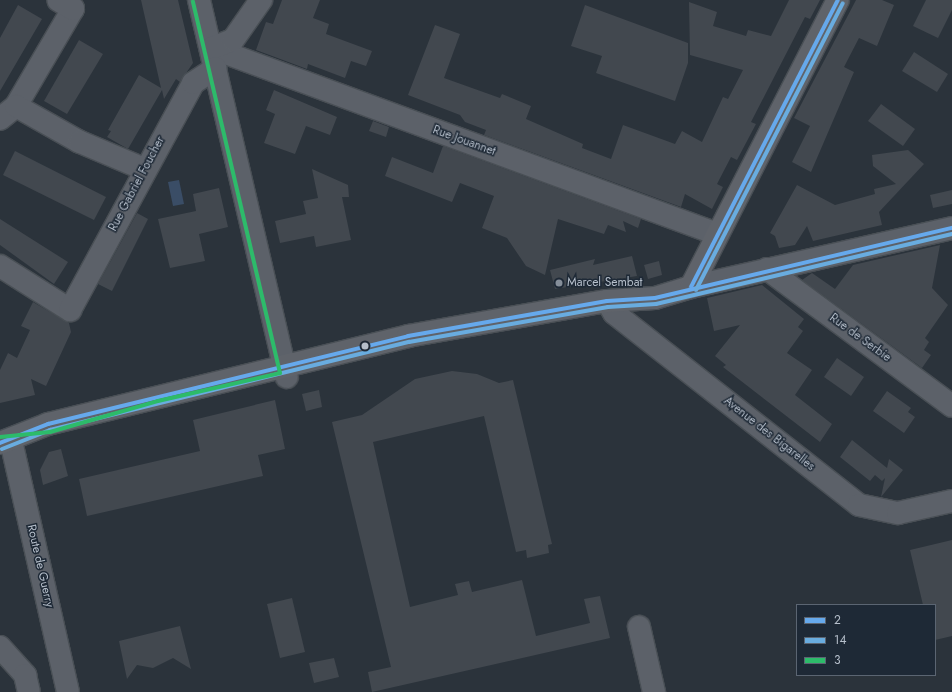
<!DOCTYPE html>
<style>
body{margin:0}
#map{position:relative;width:952px;height:692px;overflow:hidden;background:#2b333b;font-family:Jost,sans-serif}
div>[style]{position:absolute}
[style*='--x']{left:calc(var(--x)*1px);top:calc(var(--y)*1px);width:calc(var(--w)*1px);rotate:calc(var(--a)*1deg)}
.water>*{inset:0;background:#3a4d66}
.building>*{inset:0;background:#42484f}
.roads{filter:drop-shadow(1px 0 #494f55) drop-shadow(-1px 0 #494f55) drop-shadow(0 1px #494f55) drop-shadow(0 -1px #494f55)}
.minor>*{height:22px;margin:-11px;padding:0 11px;transform-origin:11px;border-radius:11px;background:#5c6169}
.major>*{height:22px;margin:-11px;padding:0 11px;transform-origin:11px;border-radius:11px;background:#5f636a}
.bus-1>*{height:4px;margin:-2px;padding:0 2px;transform-origin:2px;border-radius:2px;background:#66a9ec}
.bus-2>*{height:4px;margin:-2px;padding:0 2px;transform-origin:2px;border-radius:2px;background:#69acdf}
.bus-3>*{height:4px;margin:-2px;padding:0 2px;transform-origin:2px;border-radius:2px;background:#2dbb6a}
.dots>*{width:11px;height:11px;translate:-50% -50%;box-sizing:border-box;border:2px solid #1e2936;border-radius:50%}
span{translate:-50% -50%;white-space:nowrap;text-align:center;line-height:1.15;-webkit-text-stroke:3px #1e2936;paint-order:stroke}
.street-label{font-size:12px;color:#b6bfcb}
.poi-label{font-size:12px;color:#b6bfcb}
.left{translate:0 -50%;text-align:left}
.legend{position:absolute;left:796px;top:604px;width:140px;height:72px;box-sizing:border-box;background:#1e2936;border:1px solid #5b6572;margin:0;padding:5px 7px;list-style:none;font-size:12px;color:#b6bfcb}
.legend li{display:flex;align-items:center;gap:8px;height:20px}
.legend b{width:20px;border:1px solid #5b6572}
</style>
<div id="map">
<div class="water">
<div style="clip-path:polygon(179px 180px,184px 204px,173px 206px,168px 182px)"></div>
</div>
<div class="building">
<div style="clip-path:polygon(141px 0,178px 0,193px 63px,180px 82px,176px 79px,164px 99px,162px 90px,128px 149px,107px 137px,111px 131px,108px 130px,139px 75px,161px 88px)"></div>
<div style="clip-path:polygon(282px 0,320px 0,313px 18px,329px 24px,326px 34px,372px 51px,366px 66px,351px 61px,345px 78px,308px 64px,307px 69px,256px 50px,266px 22px,273px 24px)"></div>
<div style="clip-path:polygon(789px 0,820px 0,810px 19px,805px 17px,786px 54px,751px 122px,756px 124px,737px 160px,731px 157px,717px 184px,723px 187px,712px 209px,685px 194px,681px 207px,484px 135px,486px 130px,465px 122px,460px 115px,408px 95px,435px 25px,460px 34px,444px 78px,500px 98px,502px 94px,531px 106px,526px 119px,583px 144px,582px 148px,611px 159px,623px 125px,675px 144px,682px 131px,702px 142px,723px 97px,728px 99px,743px 70px,690px 55px,689px 2px,717px 12px,713px 26px,746px 36px,748px 30px,771px 36px)"></div>
<div style="clip-path:polygon(856px 0,882px 0,894px 5px,877px 46px,859px 38px,844px 67px,854px 72px,811px 172px,792px 162px,810px 126px,794px 118px)"></div>
<div style="clip-path:polygon(926px 0,952px 0,952px 10px,938px 38px,913px 26px)"></div>
<div style="clip-path:polygon(18px 5px,42px 19px,0 91px,0 38px)"></div>
<div style="clip-path:polygon(585px 5px,688px 43px,688px 63px,675px 101px,596px 73px,602px 56px,571px 46px)"></div>
<div style="clip-path:polygon(79px 40px,103px 54px,67px 114px,44px 101px)"></div>
<div style="clip-path:polygon(914px 52px,948px 74px,937px 92px,902px 71px)"></div>
<div style="clip-path:polygon(274px 90px,337px 117px,330px 135px,306px 126px,295px 154px,264px 143px,275px 114px,266px 110px)"></div>
<div style="clip-path:polygon(881px 104px,915px 129px,903px 146px,868px 121px)"></div>
<div style="clip-path:polygon(373px 121px,389px 127px,386px 137px,369px 131px)"></div>
<div style="clip-path:polygon(443px 146px,641px 219px,638px 228px,623px 221px,626px 232px,608px 225px,604px 234px,558px 219px,545px 275px,526px 266px,507px 238px,482px 228px,494px 196px,460px 183px,452px 202px,385px 176px,392px 157px,433px 173px)"></div>
<div style="clip-path:polygon(908px 150px,924px 164px,879px 212px,882px 225px,813px 241px,807px 226px,795px 245px,779px 248px,775px 236px,770px 233px,797px 185px,835px 205px,875px 194px,874px 189px,896px 184px,873px 166px,872px 155px)"></div>
<div style="clip-path:polygon(15px 151px,106px 197px,94px 220px,3px 175px)"></div>
<div style="clip-path:polygon(312px 169px,348px 185px,349px 197px,342px 197px,351px 240px,316px 247px,314px 236px,280px 243px,275px 221px,306px 214px,303px 201px,318px 198px)"></div>
<div style="clip-path:polygon(219px 188px,228px 227px,199px 234px,205px 261px,170px 268px,158px 219px,196px 211px,193px 194px)"></div>
<div style="clip-path:polygon(952px 190px,952px 204px,933px 208px,930px 195px)"></div>
<div style="clip-path:polygon(137px 213px,148px 219px,112px 291px,98px 284px)"></div>
<div style="clip-path:polygon(0 219px,68px 262px,54px 284px,0 245px)"></div>
<div style="clip-path:polygon(940px 245px,932px 288px,948px 305px,925px 338px,929px 342px,924px 350px,931px 355px,922px 368px,802px 280px,812px 273px,835px 289px,853px 265px)"></div>
<div style="clip-path:polygon(632px 256px,637px 276px,555px 289px,550px 270px,595px 259px,593px 265px)"></div>
<div style="clip-path:polygon(659px 261px,662px 275px,648px 279px,644px 265px)"></div>
<div style="clip-path:polygon(762px 285px,804px 319px,798px 327px,803px 331px,787px 353px,812px 370px,795px 395px,832px 424px,820px 442px,723px 367px,726px 365px,715px 356px,740px 325px,714px 331px,707px 298px)"></div>
<div style="clip-path:polygon(33px 302px,69px 323px,71px 332px,46px 386px,31px 379px,35px 395px,0 403px,0 370px,8px 353px,17px 358px,30px 330px,21px 326px)"></div>
<div style="clip-path:polygon(837px 358px,864px 377px,851px 396px,824px 377px)"></div>
<div style="clip-path:polygon(452px 371px,477px 374px,499px 383px,513px 380px,552px 544px,548px 545px,549px 553px,527px 558px,526px 550px,516px 552px,484px 416px,373px 442px,410px 607px,458px 595px,455px 584px,469px 581px,472px 592px,522px 580px,536px 636px,590px 623px,584px 599px,600px 596px,610px 638px,372px 692px,368px 672px,391px 667px,332px 422px,362px 415px,415px 379px)"></div>
<div style="clip-path:polygon(319px 390px,322px 407px,306px 411px,302px 394px)"></div>
<div style="clip-path:polygon(887px 391px,911px 408px,908px 412px,915px 417px,904px 433px,873px 411px)"></div>
<div style="clip-path:polygon(275px 400px,285px 449px,258px 455px,263px 476px,87px 516px,79px 479px,200px 451px,193px 420px)"></div>
<div style="clip-path:polygon(852px 440px,887px 468px,889px 459px,903px 470px,881px 497px,885px 478px,882px 481px,875px 475px,870px 481px,840px 457px)"></div>
<div style="clip-path:polygon(61px 449px,68px 476px,43px 485px,40px 470px,49px 452px)"></div>
<div style="clip-path:polygon(952px 540px,952px 636px,935px 640px,935px 605px,923px 605px,910px 550px)"></div>
<div style="clip-path:polygon(292px 598px,305px 652px,280px 658px,267px 604px)"></div>
<div style="clip-path:polygon(180px 626px,191px 669px,173px 658px,153px 668px,137px 665px,127px 679px,119px 641px)"></div>
<div style="clip-path:polygon(334px 658px,339px 677px,314px 683px,309px 663px)"></div>
</div>
<div class="roads">
<div class="minor">
<div style="--x:199;--y:0;--w:387;--a:76.9"></div>
<div style="--x:212;--y:48;--w:538;--a:20.22"></div>
<div style="--x:212;--y:48;--w:22;--a:-21"></div>
<div style="--x:233;--y:40;--w:49;--a:-55"></div>
<div style="--x:16;--y:106;--w:113;--a:-59.6"></div>
<div style="--x:73;--y:9;--w:17;--a:-149"></div>
<div style="--x:0;--y:119;--w:21;--a:-39"></div>
<div style="--x:16;--y:106;--w:73;--a:29.4"></div>
<div style="--x:80;--y:142;--w:69;--a:22.9"></div>
<div style="--x:0;--y:266;--w:83;--a:32.2"></div>
<div style="--x:70;--y:310;--w:258;--a:-61.5"></div>
<div style="--x:193;--y:83;--w:27;--a:-33"></div>
<div style="--x:767;--y:269;--w:230;--a:36.5"></div>
<div style="--x:691;--y:287;--w:268;--a:-12.7"></div>
<div style="--x:607;--y:301;--w:14;--a:60"></div>
<div style="--x:614;--y:313;--w:311;--a:38.1"></div>
<div style="--x:859;--y:505;--w:40;--a:12"></div>
<div style="--x:898;--y:513;--w:55;--a:-12.5"></div>
<div style="--x:11;--y:441;--w:257;--a:77.2"></div>
<div style="--x:639;--y:627;--w:67;--a:77"></div>
<div style="--x:0;--y:647;--w:38;--a:48"></div>
<div style="--x:25;--y:675;--w:17;--a:77"></div>
</div>
<div class="major">
<div style="--x:0;--y:443;--w:52;--a:-21.6"></div>
<div style="--x:48;--y:424;--w:371;--a:-13.7"></div>
<div style="--x:408;--y:336;--w:202;--a:-10"></div>
<div style="--x:607;--y:301;--w:48;--a:-3.6"></div>
<div style="--x:655;--y:298;--w:38;--a:-17"></div>
<div style="--x:691;--y:287;--w:322;--a:-62.9"></div>
</div>
</div>
<div class="bus-1">
<div style="--x:691;--y:287;--w:322;--a:-62.9"></div>
<div style="--x:0;--y:443;--w:52;--a:-21.6"></div>
<div style="--x:48;--y:424;--w:371;--a:-13.7"></div>
<div style="--x:408;--y:336;--w:202;--a:-10"></div>
<div style="--x:607;--y:301;--w:48;--a:-3.6"></div>
<div style="--x:655;--y:298;--w:305;--a:-13.3"></div>
</div>
<div class="bus-2">
<div style="--x:696;--y:290;--w:322;--a:-62.9"></div>
<div style="--x:2;--y:449;--w:52;--a:-21.6"></div>
<div style="--x:50;--y:430;--w:370;--a:-13.8"></div>
<div style="--x:409;--y:342;--w:202;--a:-10"></div>
<div style="--x:608;--y:307;--w:48;--a:-3.6"></div>
<div style="--x:656;--y:304;--w:304;--a:-13.3"></div>
</div>
<div class="bus-3">
<div style="--x:0;--y:437;--w:50;--a:-5.7"></div>
<div style="--x:50;--y:432;--w:112;--a:-16"></div>
<div style="--x:158;--y:401;--w:125;--a:-12.9"></div>
<div style="--x:280;--y:373;--w:382;--a:-103.2"></div>
</div>
<div class="dots">
<div style="left:559px;top:283px;background:#858e99"></div>
<div style="left:365px;top:346px;background:#b6bfcb"></div>
</div>
<div class="street-label">
<span style="left:464px;top:141px;rotate:20deg">Rue Jouannet</span>
<span style="left:137px;top:184px;rotate:-62deg">Rue Gabriel Foucher</span>
<span style="left:860px;top:338px;rotate:36deg">Rue de Serbie</span>
<span style="left:769px;top:434px;rotate:38deg">Avenue des Bigarelles</span>
<span style="left:40px;top:566px;rotate:77deg">Route de Guerry</span>
</div>
<div class="poi-label">
<span class="left" style="left:567px;top:283px">Marcel Sembat</span>
</div>
<ul class="legend">
<li><b style="height:5px;background:#66a9ec"></b>2</li>
<li><b style="height:5px;background:#69acdf"></b>14</li>
<li><b style="height:5px;background:#2dbb6a"></b>3</li>
</ul>
</div>
